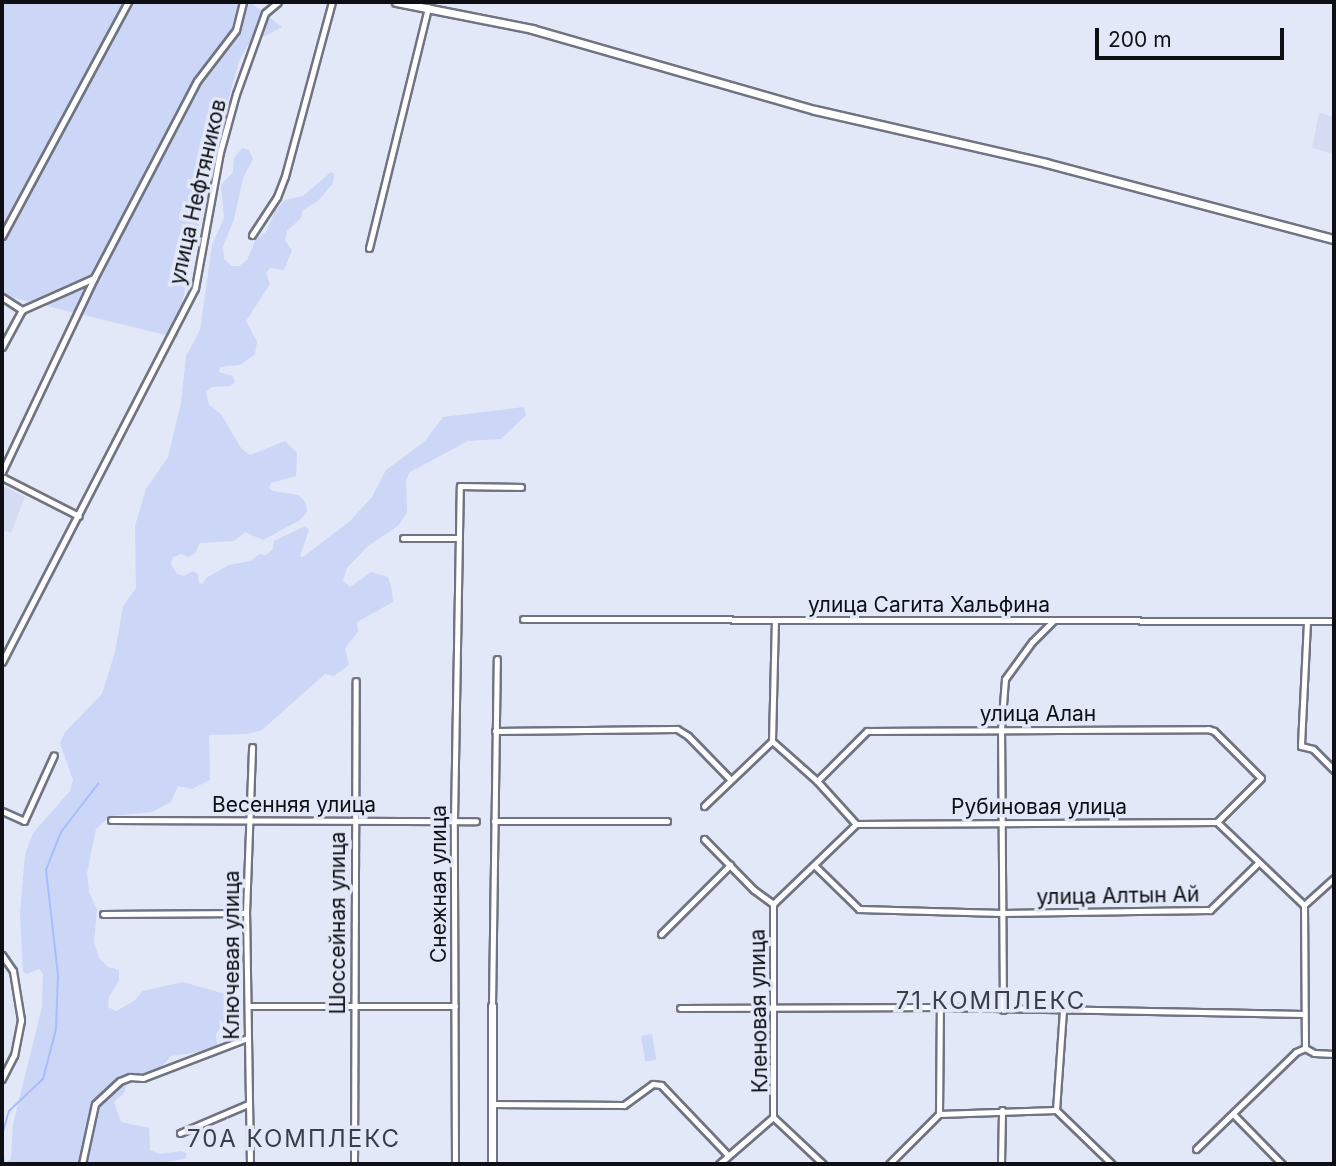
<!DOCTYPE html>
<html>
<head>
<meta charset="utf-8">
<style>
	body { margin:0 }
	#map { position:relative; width:1336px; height:1166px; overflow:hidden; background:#e2e8f7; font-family:Inter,sans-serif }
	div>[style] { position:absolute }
	.built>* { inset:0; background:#d4dbf2 }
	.green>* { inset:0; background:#ccd6f6; transform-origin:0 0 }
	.stream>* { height:2px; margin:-1px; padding:0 1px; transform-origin:1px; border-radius:1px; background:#a8bcff }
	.roads { filter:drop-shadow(2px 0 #707482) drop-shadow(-2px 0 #707482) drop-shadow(0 2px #707482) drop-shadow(0 -2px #707482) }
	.street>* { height:5px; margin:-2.5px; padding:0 2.5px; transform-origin:2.5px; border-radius:2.5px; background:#fff }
	.secondary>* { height:7px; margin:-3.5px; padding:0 3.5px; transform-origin:3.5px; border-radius:3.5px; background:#fff }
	span { translate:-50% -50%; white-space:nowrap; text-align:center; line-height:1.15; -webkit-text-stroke:7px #e2e8f7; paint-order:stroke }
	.street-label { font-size:21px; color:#0d0f14 }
	.quarter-label { font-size:24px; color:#3a3e4b; letter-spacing:2px }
	.frame { position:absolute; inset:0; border:4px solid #0d0f14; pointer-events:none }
	.scale { position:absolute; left:1095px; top:28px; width:189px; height:32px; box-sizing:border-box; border:4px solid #0d0f14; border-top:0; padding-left:9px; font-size:21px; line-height:24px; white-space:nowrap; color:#0d0f14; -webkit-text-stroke:5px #e2e8f7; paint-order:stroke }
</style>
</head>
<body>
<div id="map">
	<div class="built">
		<i style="clip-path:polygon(1319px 113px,1334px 117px,1334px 154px,1312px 148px)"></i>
		<i style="clip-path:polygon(2px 486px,25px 497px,11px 533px,2px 530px)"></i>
	</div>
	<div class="green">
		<i style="clip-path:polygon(2px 2px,250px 2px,282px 27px,248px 45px,239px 61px,218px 137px,182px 303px,178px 338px,2px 295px)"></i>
		<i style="clip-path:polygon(242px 148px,249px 150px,253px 159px,243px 178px,234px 219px,223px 247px,224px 259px,232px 266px,239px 266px,247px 260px,256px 239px,266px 232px,275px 211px,285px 200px,303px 196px,331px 172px,334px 174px,333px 183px,318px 201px,303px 210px,301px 218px,287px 231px,285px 241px,292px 250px,284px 270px,270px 268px,266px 273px,270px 284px,246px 321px,257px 342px,255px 354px,240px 365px,220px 367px,219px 372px,233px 376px,235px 382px,230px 386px,212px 387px,206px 392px,209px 405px,221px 414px,241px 448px,250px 455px,285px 441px,297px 453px,296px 476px,271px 483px,269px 488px,272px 491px,299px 495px,306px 503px,307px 512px,300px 520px,263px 540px,245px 532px,234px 541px,200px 543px,195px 553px,189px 557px,181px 554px,173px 557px,171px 564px,177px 574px,184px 576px,193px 571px,198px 574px,199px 583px,202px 584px,206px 578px,229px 565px,251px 561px,259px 554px,266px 555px,273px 549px,274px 541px,305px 526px,309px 530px,300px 556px,303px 557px,350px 521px,372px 497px,386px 470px,425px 441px,443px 417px,524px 407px,526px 415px,501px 439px,468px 441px,410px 472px,406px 480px,407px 512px,398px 526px,368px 546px,347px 568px,343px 580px,350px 587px,371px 572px,388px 577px,392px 590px,393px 602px,357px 622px,358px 632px,345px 648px,349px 665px,334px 676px,325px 674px,262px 730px,248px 734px,209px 735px,210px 780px,192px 789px,178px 786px,171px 802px,152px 812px,111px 816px,96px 829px,87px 873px,89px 892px,97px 909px,94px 942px,99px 958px,108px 967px,119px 970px,119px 980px,109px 997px,108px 1007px,116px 1011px,134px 1001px,143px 991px,183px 982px,232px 996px,238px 1002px,237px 1019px,233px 1026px,220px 1029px,216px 1034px,217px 1045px,206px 1051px,171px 1056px,161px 1067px,126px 1085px,124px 1093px,114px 1102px,121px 1122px,149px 1128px,150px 1150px,159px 1154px,182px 1151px,187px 1154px,186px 1158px,160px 1164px,2px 1164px,11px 1159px,13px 1124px,42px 1007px,43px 974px,39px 969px,27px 974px,23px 972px,20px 913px,25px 855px,33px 833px,70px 791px,73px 780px,60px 743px,65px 732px,102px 694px,115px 652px,123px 606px,136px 588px,135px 526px,146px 489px,168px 457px,181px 403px,186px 356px,200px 330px,212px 245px,224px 218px,221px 185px,233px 172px,234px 158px)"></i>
		<i style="left:652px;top:1034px;width:26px;height:11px;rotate:81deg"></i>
	</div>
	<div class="stream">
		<i style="left:2px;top:1135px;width:25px;rotate:-74deg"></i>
		<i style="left:9px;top:1111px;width:47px;rotate:-43.3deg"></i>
		<i style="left:43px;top:1079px;width:52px;rotate:-75.4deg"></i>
		<i style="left:56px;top:1029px;width:54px;rotate:-87.9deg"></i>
		<i style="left:58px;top:975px;width:106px;rotate:-96.5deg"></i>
		<i style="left:46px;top:870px;width:41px;rotate:-68.5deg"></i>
		<i style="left:61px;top:832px;width:61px;rotate:-52.4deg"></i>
		<i style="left:2px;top:1148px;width:16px;rotate:83deg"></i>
	</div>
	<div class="roads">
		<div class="street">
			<i style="left:252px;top:235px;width:45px;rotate:-56.7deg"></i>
			<i style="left:277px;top:197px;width:22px;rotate:-69deg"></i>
			<i style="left:285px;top:176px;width:180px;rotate:-74.9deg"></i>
			<i style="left:2px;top:236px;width:266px;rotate:-61.7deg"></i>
			<i style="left:369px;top:248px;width:248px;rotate:-76.2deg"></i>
			<i style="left:2px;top:297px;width:24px;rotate:33deg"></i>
			<i style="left:22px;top:310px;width:79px;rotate:-24deg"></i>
			<i style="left:94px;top:278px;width:222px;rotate:-62.4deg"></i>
			<i style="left:197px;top:81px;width:64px;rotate:-52.6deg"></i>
			<i style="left:236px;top:30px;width:29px;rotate:-76deg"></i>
			<i style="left:2px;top:347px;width:42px;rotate:-61.6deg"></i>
			<i style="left:2px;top:472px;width:215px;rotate:-64.6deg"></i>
			<i style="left:2px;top:477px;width:86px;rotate:26.9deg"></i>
			<i style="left:403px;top:538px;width:56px"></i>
			<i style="left:523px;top:619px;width:811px;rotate:0.14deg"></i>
			<i style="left:1307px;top:622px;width:124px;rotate:92.8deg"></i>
			<i style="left:1301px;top:746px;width:12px;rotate:14deg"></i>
			<i style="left:1313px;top:749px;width:30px;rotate:45deg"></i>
			<i style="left:2px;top:662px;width:421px;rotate:-62.7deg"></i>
			<i style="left:195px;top:288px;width:138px;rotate:-79.6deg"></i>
			<i style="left:220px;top:152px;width:60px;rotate:-74.6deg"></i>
			<i style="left:236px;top:94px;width:86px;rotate:-70.3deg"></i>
			<i style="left:265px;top:13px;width:17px;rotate:-40deg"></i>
			<i style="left:495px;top:731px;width:182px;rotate:-0.6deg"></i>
			<i style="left:677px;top:729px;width:13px;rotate:32deg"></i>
			<i style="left:688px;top:736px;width:60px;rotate:45.7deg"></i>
			<i style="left:772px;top:741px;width:121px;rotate:-88.6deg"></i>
			<i style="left:772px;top:741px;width:60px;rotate:41.6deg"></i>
			<i style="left:817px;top:781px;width:58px;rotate:47.8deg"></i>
			<i style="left:817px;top:781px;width:71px;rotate:-45deg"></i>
			<i style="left:867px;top:731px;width:341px;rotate:-0.3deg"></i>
			<i style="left:1208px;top:729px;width:6px;rotate:18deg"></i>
			<i style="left:1214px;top:731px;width:66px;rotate:45deg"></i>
			<i style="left:1261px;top:778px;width:62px;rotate:135deg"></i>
			<i style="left:704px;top:806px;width:94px;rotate:-43.7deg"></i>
			<i style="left:2px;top:811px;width:24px;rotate:24deg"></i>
			<i style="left:24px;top:821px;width:72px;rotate:-65.6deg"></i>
			<i style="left:111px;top:820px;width:365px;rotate:0.2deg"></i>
			<i style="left:494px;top:821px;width:173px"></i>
			<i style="left:704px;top:839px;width:71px;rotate:45.6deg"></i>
			<i style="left:754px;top:890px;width:24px;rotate:36deg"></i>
			<i style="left:814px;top:865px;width:63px;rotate:44.4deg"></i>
			<i style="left:859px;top:909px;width:143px;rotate:1.6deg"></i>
			<i style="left:1002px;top:913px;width:208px;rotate:-0.8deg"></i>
			<i style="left:1210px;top:910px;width:67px;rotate:-44.4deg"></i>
			<i style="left:773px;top:904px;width:115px;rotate:-43.9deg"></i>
			<i style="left:856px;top:824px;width:361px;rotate:-0.3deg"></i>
			<i style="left:1217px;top:822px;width:120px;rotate:43.7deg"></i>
			<i style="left:773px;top:904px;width:213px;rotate:90deg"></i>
			<i style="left:1304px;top:905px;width:143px;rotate:89.6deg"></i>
			<i style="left:1304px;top:905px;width:40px;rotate:-42deg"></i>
			<i style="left:103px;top:914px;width:143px;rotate:-0.4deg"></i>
			<i style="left:661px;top:934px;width:98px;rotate:-45deg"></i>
			<i style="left:2px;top:955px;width:19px;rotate:55deg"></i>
			<i style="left:13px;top:971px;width:50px;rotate:80.7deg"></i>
			<i style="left:21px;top:1020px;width:36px;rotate:101deg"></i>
			<i style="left:14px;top:1055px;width:27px;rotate:117deg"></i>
			<i style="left:248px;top:1006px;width:207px"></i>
			<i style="left:492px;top:1006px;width:347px;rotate:-89.2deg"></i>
			<i style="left:680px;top:1008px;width:260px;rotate:-0.2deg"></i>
			<i style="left:940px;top:1007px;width:363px;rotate:1.1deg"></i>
			<i style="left:1003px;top:1010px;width:280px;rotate:-90.4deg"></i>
			<i style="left:1001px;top:730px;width:51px;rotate:-85.5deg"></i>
			<i style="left:1005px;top:679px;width:46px;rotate:-53.9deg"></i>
			<i style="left:1032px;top:642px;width:30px;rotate:-45deg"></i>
			<i style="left:1305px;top:1048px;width:10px;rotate:29deg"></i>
			<i style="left:1314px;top:1053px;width:20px;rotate:3deg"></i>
			<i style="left:492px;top:1104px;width:132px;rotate:0.4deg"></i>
			<i style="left:624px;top:1105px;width:36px;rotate:-36deg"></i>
			<i style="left:653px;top:1084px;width:8px;rotate:7deg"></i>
			<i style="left:661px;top:1085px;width:97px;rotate:46.3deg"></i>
			<i style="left:1056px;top:1110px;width:99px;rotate:-86deg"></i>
			<i style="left:1056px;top:1110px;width:78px;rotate:44deg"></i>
			<i style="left:939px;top:1114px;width:117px;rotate:-2deg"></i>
			<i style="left:939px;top:1114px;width:107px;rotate:-89.5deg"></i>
			<i style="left:1233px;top:1114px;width:70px;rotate:45.6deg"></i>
			<i style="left:180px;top:1133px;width:74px;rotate:-23.1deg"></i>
			<i style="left:1196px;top:1149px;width:139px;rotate:-44.1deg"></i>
			<i style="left:1296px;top:1052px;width:10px;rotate:-24deg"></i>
			<i style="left:82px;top:1164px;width:61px;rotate:-77.8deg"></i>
			<i style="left:95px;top:1104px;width:34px;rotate:-43deg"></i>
			<i style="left:120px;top:1081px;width:11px;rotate:-22deg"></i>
			<i style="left:130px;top:1077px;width:13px;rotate:4deg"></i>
			<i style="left:143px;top:1078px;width:111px;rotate:-21deg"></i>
			<i style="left:250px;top:1164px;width:251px;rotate:-90.9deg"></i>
			<i style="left:246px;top:913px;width:166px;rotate:-87.9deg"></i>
			<i style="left:354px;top:1164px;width:483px;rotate:-89.8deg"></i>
			<i style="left:455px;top:1164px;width:344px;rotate:-90.2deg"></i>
			<i style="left:454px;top:820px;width:334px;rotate:-89deg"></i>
			<i style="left:460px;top:486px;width:61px;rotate:0.9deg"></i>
			<i style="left:719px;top:1164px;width:72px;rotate:-41deg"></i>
			<i style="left:773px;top:1117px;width:69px;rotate:43.2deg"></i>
			<i style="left:889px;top:1164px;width:71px;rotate:-45deg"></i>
			<i style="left:1001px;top:1164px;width:54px;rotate:-88.9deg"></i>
		</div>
		<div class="secondary">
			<i style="left:396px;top:2px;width:139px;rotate:11.2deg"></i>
			<i style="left:532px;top:29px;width:294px;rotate:16deg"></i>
			<i style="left:815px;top:110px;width:237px;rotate:12.9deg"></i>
			<i style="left:1046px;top:163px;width:298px;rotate:14.8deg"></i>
			<i style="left:492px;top:1006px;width:158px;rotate:90deg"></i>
		</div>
	</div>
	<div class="street-label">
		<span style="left:198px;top:192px;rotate:-77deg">улица Нефтяников</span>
		<span style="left:929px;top:605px">улица Сагита Хальфина</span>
		<span style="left:1038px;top:714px">улица Алан</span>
		<span style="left:294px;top:805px">Весенняя улица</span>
		<span style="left:1039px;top:807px">Рубиновая улица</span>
		<span style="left:439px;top:884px;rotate:-90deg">Снежная улица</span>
		<span style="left:1118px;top:896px;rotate:-1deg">улица Алтын Ай</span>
		<span style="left:338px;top:923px;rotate:-90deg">Шоссейная улица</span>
		<span style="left:232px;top:955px;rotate:-90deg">Ключевая улица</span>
		<span style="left:759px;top:1011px;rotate:-91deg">Кленовая улица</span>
	</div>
	<div class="quarter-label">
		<span style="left:991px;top:1001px">71 КОМПЛЕКС</span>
		<span style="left:294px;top:1139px">70А КОМПЛЕКС</span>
	</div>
	<div class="frame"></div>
	<div class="scale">200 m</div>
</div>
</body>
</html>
